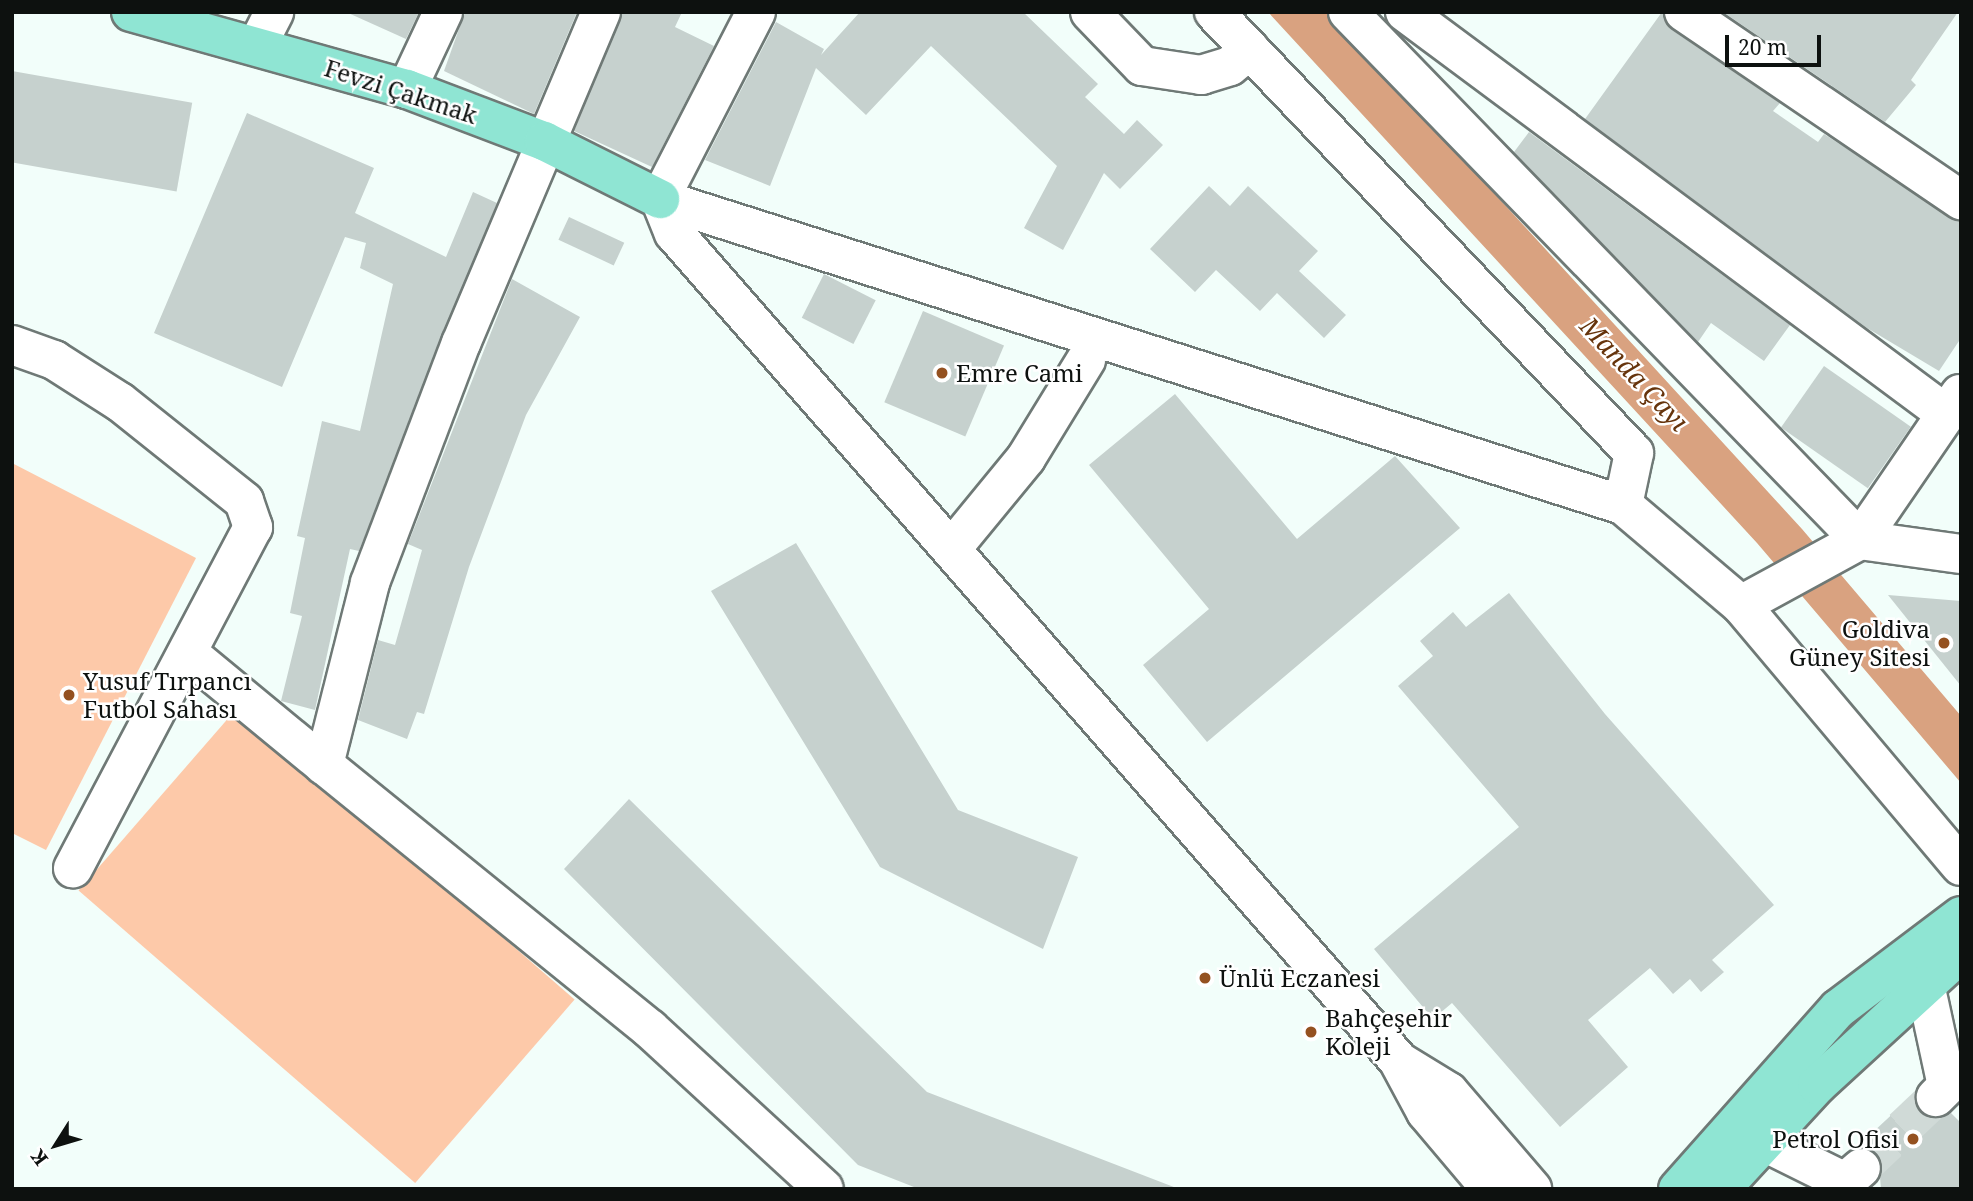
<!DOCTYPE html>
<html>
<head>
<meta charset="utf-8">
<style>
	body { margin:0 }
	#map { position:relative; width:1973px; height:1201px; overflow:hidden; background:#f2fefa; font-family:"Noto Serif",serif }
	div>[style] { position:absolute }
	.green>* { inset:0; background:#fdc9a9; transform-origin:0 0 }
	.water>* { inset:0; background:#d9a280 }
	.building>* { inset:0; background:#c6d1ce; transform-origin:0 0 }
	.minor-tunnel>* { height:38px; margin-top:-19px; transform-origin:0; background:repeating-linear-gradient(90deg,#d0dad7 0 38px,transparent 0 57px) }
	.roads { filter:drop-shadow(2px 0 #6f7976) drop-shadow(-2px 0 #6f7976) drop-shadow(0 2px #6f7976) drop-shadow(0 -2px #6f7976) }
	.minor>* { height:38px; margin:-19px; padding:0 19px; transform-origin:19px; border-radius:19px; background:#fff }
	.major>* { height:38px; margin:-19px; padding:0 19px; transform-origin:19px; border-radius:19px; background:#8fe5d3 }
	.dots>* { width:19px; height:19px; translate:-50% -50%; box-sizing:border-box; border:4px solid #fff; border-radius:50% }
	span { translate:-50% -50%; white-space:nowrap; text-align:center; line-height:1.15; -webkit-text-stroke:5px #fff; paint-order:stroke }
	.street-label { font-size:24px; color:#0d110f }
	.poi-label { font-size:24px; color:#0d110f }
	.left { translate:0 -50%; text-align:left }
	.right { translate:-100% -50%; text-align:right }
	.water-label { font-size:26px; color:#66340c; font-style:italic }
	.frame { position:absolute; inset:0; border:14px solid #0d110f; pointer-events:none }
	.north { position:absolute; left:21px; top:1110px; width:70px; height:70px; -webkit-text-stroke:5px #fff; paint-order:stroke; rotate:233deg; font-size:19px; font-weight:700; line-height:28px; text-align:center; color:#0d110f }
	.north::after { content:''; display:block; margin:auto; width:24px; height:32px; background:#0d110f; clip-path:polygon(50% 0,100% 100%,50% 72%,0 100%) }
	.scale { position:absolute; left:1725px; top:35px; width:96px; height:32px; box-sizing:border-box; border:4px solid #0d110f; border-top:0; padding-left:9px; font-size:21px; line-height:24px; white-space:nowrap; color:#0d110f; -webkit-text-stroke:5px #fff; paint-order:stroke }
</style>
</head>
<body>
<div id="map">
	<div class="green">
		<i style="clip-path:polygon(12px 463px,196px 558px,46px 850px,12px 833px)"></i>
		<i style="left:238px;top:707px;width:446px;height:243px;rotate:41deg"></i>
	</div>
	<div class="water">
		<i style="clip-path:polygon(1268px 12px,1328px 12px,1802px 529px,1961px 716px,1961px 783px,1757px 543px)"></i>
	</div>
	<div class="building">
		<i style="clip-path:polygon(346px 12px,419px 12px,406px 39px)"></i>
		<i style="clip-path:polygon(465px 12px,577px 12px,534px 114px,444px 71px)"></i>
		<i style="clip-path:polygon(622px 12px,682px 12px,675px 27px,714px 46px,652px 167px,574px 131px)"></i>
		<i style="clip-path:polygon(860px 12px,1023px 12px,1098px 84px,1085px 97px,1124px 134px,1137px 120px,1163px 145px,1120px 189px,1104px 173px,1063px 250px,1024px 228px,1057px 166px,931px 46px,866px 115px,816px 68px,770px 186px,705px 160px,776px 22px,824px 49px,821px 55px)"></i>
		<i style="clip-path:polygon(1662px 12px,1672px 30px,1780px 103px,1773px 111px,1818px 142px,1824px 134px,1961px 222px,1961px 338px,1939px 371px,1867px 328px,1585px 119px)"></i>
		<i style="clip-path:polygon(1723px 12px,1958px 12px,1911px 80px,1916px 85px,1885px 122px)"></i>
		<i style="left:12px;top:71px;width:183px;height:90px;rotate:10deg"></i>
		<i style="clip-path:polygon(247px 113px,374px 168px,355px 213px,446px 257px,473px 192px,497px 203px,359px 551px,350px 549px,315px 710px,281px 701px,302px 616px,290px 613px,305px 538px,297px 536px,322px 421px,360px 431px,393px 284px,360px 268px,366px 243px,345px 237px,282px 387px,154px 333px)"></i>
		<i style="clip-path:polygon(1529px 132px,1790px 325px,1764px 361px,1711px 323px,1698px 342px,1514px 152px)"></i>
		<i style="clip-path:polygon(1209px 186px,1230px 206px,1248px 186px,1318px 251px,1299px 271px,1346px 315px,1324px 338px,1277px 293px,1260px 311px,1216px 270px,1195px 292px,1150px 249px)"></i>
		<i style="left:569px;top:217px;width:61px;height:25px;rotate:25deg"></i>
		<i style="left:824px;top:274px;width:58px;height:49px;rotate:27deg"></i>
		<i style="clip-path:polygon(512px 279px,580px 317px,526px 415px,469px 567px,424px 714px,417px 712px,407px 739px,358px 720px,378px 640px,395px 645px,422px 550px,408px 544px)"></i>
		<i style="left:923px;top:311px;width:88px;height:99px;rotate:23deg"></i>
		<i style="left:1824px;top:366px;width:106px;height:75px;rotate:35deg"></i>
		<i style="clip-path:polygon(1175px 394px,1297px 539px,1395px 456px,1460px 528px,1207px 742px,1143px 665px,1209px 609px,1089px 465px)"></i>
		<i style="clip-path:polygon(796px 543px,958px 810px,1078px 857px,1043px 949px,880px 867px,711px 591px)"></i>
		<i style="clip-path:polygon(1509px 593px,1605px 714px,1774px 905px,1712px 960px,1724px 972px,1701px 992px,1690px 979px,1673px 994px,1650px 968px,1588px 1020px,1628px 1067px,1560px 1127px,1452px 1003px,1433px 1019px,1374px 949px,1519px 827px,1398px 686px,1433px 656px,1420px 641px,1453px 612px,1466px 627px)"></i>
		<i style="clip-path:polygon(1888px 595px,1961px 601px,1961px 686px)"></i>
		<i style="clip-path:polygon(629px 799px,927px 1092px,1179px 1189px,919px 1189px,858px 1165px,564px 869px)"></i>
		<i style="clip-path:polygon(1915px 1093px,1921px 1113px,1931px 1118px,1951px 1113px,1961px 1123px,1961px 1189px,1881px 1189px,1878px 1154px,1857px 1147px)"></i>
	</div>
	<div class="minor-tunnel">
		<i style="left:1861px;top:1168px;width:103px;rotate:-43.4deg"></i>
	</div>
	<div class="roads">
		<div class="minor">
			<i style="left:601px;top:12px;width:359px;rotate:112.9deg"></i>
			<i style="left:461px;top:343px;width:257px;rotate:110.8deg"></i>
			<i style="left:370px;top:583px;width:188px;rotate:104.2deg"></i>
			<i style="left:324px;top:765px;width:419px;rotate:39deg"></i>
			<i style="left:650px;top:1029px;width:236px;rotate:42.6deg"></i>
			<i style="left:756px;top:12px;width:210px;rotate:117.2deg"></i>
			<i style="left:660px;top:199px;width:37px;rotate:68deg"></i>
			<i style="left:674px;top:233px;width:1099px;rotate:48.8deg"></i>
			<i style="left:1398px;top:1060px;width:59px;rotate:61.7deg"></i>
			<i style="left:1426px;top:1112px;width:101px;rotate:49.8deg"></i>
			<i style="left:1090px;top:12px;width:75px;rotate:46.1deg"></i>
			<i style="left:1142px;top:66px;width:60px;rotate:8.7deg"></i>
			<i style="left:1201px;top:75px;width:30px;rotate:-17deg"></i>
			<i style="left:1230px;top:66px;width:26px;rotate:-39deg"></i>
			<i style="left:1214px;top:12px;width:609px;rotate:46.4deg"></i>
			<i style="left:1634px;top:453px;width:53px;rotate:101.9deg"></i>
			<i style="left:1348px;top:12px;width:735px;rotate:45.88deg"></i>
			<i style="left:1860px;top:540px;width:102px;rotate:7.9deg"></i>
			<i style="left:1405px;top:12px;width:674px;rotate:36.61deg"></i>
			<i style="left:1684px;top:12px;width:335px;rotate:34.2deg"></i>
			<i style="left:257px;top:46px;width:38px;rotate:-63deg"></i>
			<i style="left:407px;top:89px;width:85px;rotate:-64.9deg"></i>
			<i style="left:660px;top:199px;width:1010px;rotate:17.63deg"></i>
			<i style="left:1623px;top:505px;width:155px;rotate:40.3deg"></i>
			<i style="left:1741px;top:605px;width:341px;rotate:49.9deg"></i>
			<i style="left:12px;top:345px;width:45px;rotate:19.7deg"></i>
			<i style="left:54px;top:360px;width:78px;rotate:32.5deg"></i>
			<i style="left:120px;top:402px;width:159px;rotate:38.6deg"></i>
			<i style="left:244px;top:501px;width:28px;rotate:71deg"></i>
			<i style="left:253px;top:527px;width:386px;rotate:117.8deg"></i>
			<i style="left:953px;top:547px;width:115px;rotate:-50.6deg"></i>
			<i style="left:1026px;top:458px;width:115px;rotate:-58.5deg"></i>
			<i style="left:1741px;top:605px;width:136px;rotate:-28.6deg"></i>
			<i style="left:1860px;top:540px;width:177px;rotate:-55.6deg"></i>
			<i style="left:188px;top:653px;width:176px;rotate:39.5deg"></i>
			<i style="left:1925px;top:984px;width:104px;rotate:77.8deg"></i>
			<i style="left:1947px;top:1086px;width:16px;rotate:135deg"></i>
			<i style="left:1400px;top:1062px;width:57px;rotate:31.5deg"></i>
			<i style="left:1449px;top:1092px;width:128px;rotate:49.4deg"></i>
			<i style="left:1764px;top:1142px;width:90px;rotate:26.3deg"></i>
			<i style="left:1845px;top:1182px;width:21px;rotate:-41deg"></i>
		</div>
		<div class="major">
			<i style="left:131px;top:12px;width:287px;rotate:15.6deg"></i>
			<i style="left:407px;top:89px;width:147px;rotate:20.8deg"></i>
			<i style="left:544px;top:141px;width:130px;rotate:26.6deg"></i>
			<i style="left:1678px;top:1189px;width:241px;rotate:-48.4deg"></i>
			<i style="left:1838px;top:1009px;width:154px;rotate:-37.1deg"></i>
			<i style="left:1721px;top:1189px;width:142px;rotate:-47.3deg"></i>
			<i style="left:1817px;top:1085px;width:195px;rotate:-42.5deg"></i>
		</div>
	</div>
	<div class="dots">
		<i style="left:942px;top:373px;background:#945120"></i>
		<i style="left:1944px;top:643px;background:#945120"></i>
		<i style="left:69px;top:695px;background:#945120"></i>
		<i style="left:1205px;top:978px;background:#945120"></i>
		<i style="left:1311px;top:1032px;background:#945120"></i>
		<i style="left:1913px;top:1139px;background:#945120"></i>
	</div>
	<div class="street-label">
		<span style="left:401px;top:91px;rotate:18deg">Fevzi Çakmak</span>
	</div>
	<div class="poi-label">
		<span class="left" style="left:956px;top:373px">Emre Cami</span>
		<span class="right" style="left:1930px;top:643px">Goldiva<br>Güney Sitesi</span>
		<span class="left" style="left:83px;top:695px">Yusuf Tırpancı<br>Futbol Sahası</span>
		<span class="left" style="left:1219px;top:978px">Ünlü Eczanesi</span>
		<span class="left" style="left:1325px;top:1032px">Bahçeşehir<br>Koleji</span>
		<span class="right" style="left:1899px;top:1139px">Petrol Ofisi</span>
	</div>
	<div class="water-label">
		<span style="left:1634px;top:374px;rotate:47deg">Manda Çayı</span>
	</div>
	<div class="frame"></div>
	<div class="north">K</div>
	<div class="scale">20 m</div>
</div>
</body>
</html>
